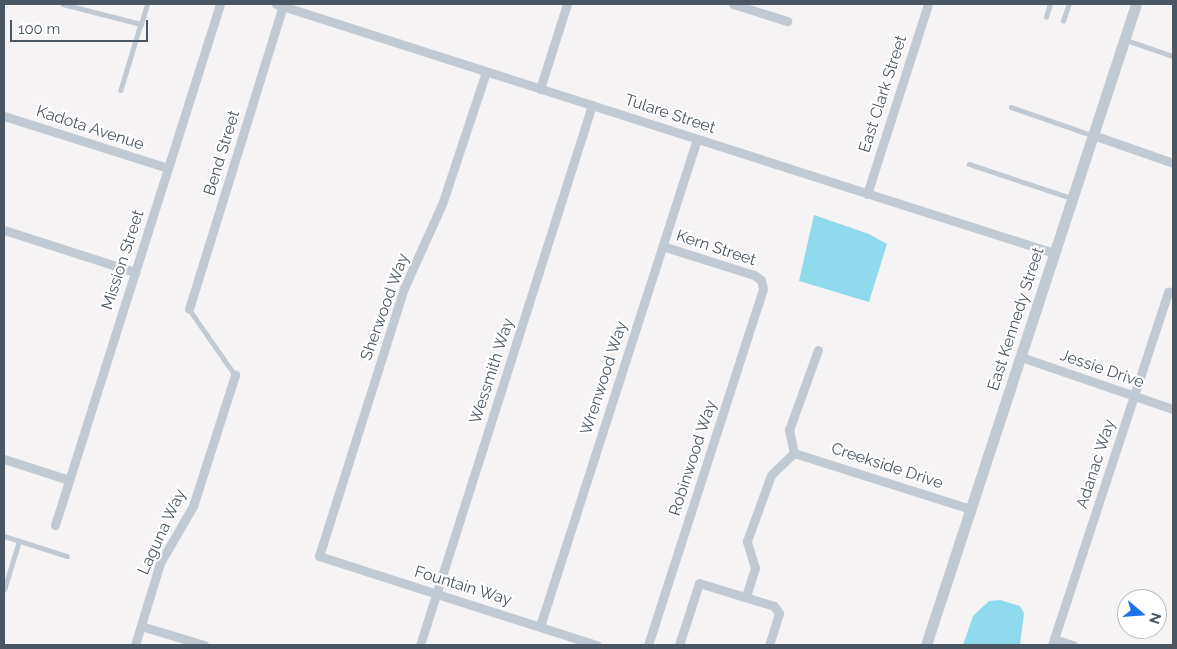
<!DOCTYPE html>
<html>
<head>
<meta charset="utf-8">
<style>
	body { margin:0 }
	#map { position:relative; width:1177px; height:649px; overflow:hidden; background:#f5f3f3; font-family:Raleway,sans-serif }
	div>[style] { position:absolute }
	.water>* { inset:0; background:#90daee }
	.service>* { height:4.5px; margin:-2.25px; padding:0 2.25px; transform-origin:2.25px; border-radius:2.25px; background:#c1cad2 }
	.minor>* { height:9px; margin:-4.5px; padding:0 4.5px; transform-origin:4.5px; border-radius:4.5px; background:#c1cad2 }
	.tertiary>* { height:11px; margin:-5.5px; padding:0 5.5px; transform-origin:5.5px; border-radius:5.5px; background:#c1cad2 }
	span { translate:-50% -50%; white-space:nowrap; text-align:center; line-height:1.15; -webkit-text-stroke:4px #fff; paint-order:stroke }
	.street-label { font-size:16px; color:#4a5661 }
	.frame { position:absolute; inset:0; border:5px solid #4a5661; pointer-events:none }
	.north { position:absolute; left:1117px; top:589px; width:50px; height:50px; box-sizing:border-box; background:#fff; border:1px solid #b7bbc0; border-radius:50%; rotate:108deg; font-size:14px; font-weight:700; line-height:20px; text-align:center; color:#4a5661 }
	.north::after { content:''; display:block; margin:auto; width:18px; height:22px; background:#1a73e8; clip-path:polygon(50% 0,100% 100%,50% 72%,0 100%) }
	.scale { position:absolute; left:10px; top:20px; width:138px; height:22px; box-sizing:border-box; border:2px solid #4a5661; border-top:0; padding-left:6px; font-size:15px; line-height:18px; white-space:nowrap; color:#4a5661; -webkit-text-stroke:4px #fff; paint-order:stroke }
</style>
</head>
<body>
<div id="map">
	<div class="water">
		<i style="clip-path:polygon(814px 215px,869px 234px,887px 244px,869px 302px,799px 281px)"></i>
		<i style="clip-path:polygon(1000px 600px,1020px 606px,1024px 613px,1020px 645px,963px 645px,973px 616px,989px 601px)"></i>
	</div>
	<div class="service">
		<i style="left:63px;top:4px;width:81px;rotate:14.4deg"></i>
		<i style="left:141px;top:24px;width:69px;rotate:106.9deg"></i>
		<i style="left:1046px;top:17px;width:14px;rotate:-73deg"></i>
		<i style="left:1063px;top:21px;width:18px;rotate:-71deg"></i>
		<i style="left:141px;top:24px;width:21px;rotate:-73deg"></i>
		<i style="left:1126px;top:40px;width:50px;rotate:18.8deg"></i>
		<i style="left:1011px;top:107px;width:86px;rotate:19.1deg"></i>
		<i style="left:969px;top:164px;width:108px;rotate:18.4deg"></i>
		<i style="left:189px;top:309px;width:80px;rotate:55.1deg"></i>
		<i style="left:4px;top:536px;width:66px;rotate:17.6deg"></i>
		<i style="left:4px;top:590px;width:51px;rotate:-73deg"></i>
	</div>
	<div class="minor">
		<i style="left:276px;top:4px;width:817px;rotate:17.75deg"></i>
		<i style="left:733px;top:4px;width:57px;rotate:17.5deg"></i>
		<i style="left:486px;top:72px;width:139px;rotate:108.4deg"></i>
		<i style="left:442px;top:204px;width:92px;rotate:114.3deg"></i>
		<i style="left:404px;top:288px;width:281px;rotate:107.6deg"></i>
		<i style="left:319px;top:556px;width:292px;rotate:17.8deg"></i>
		<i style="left:540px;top:89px;width:89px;rotate:-72.4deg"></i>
		<i style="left:4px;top:116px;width:172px;rotate:17.6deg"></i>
		<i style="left:1093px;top:135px;width:85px;rotate:19.3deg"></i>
		<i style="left:867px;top:194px;width:200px;rotate:-72.2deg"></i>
		<i style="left:4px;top:230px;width:138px;rotate:17.8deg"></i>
		<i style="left:189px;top:309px;width:317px;rotate:-72.8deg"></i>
		<i style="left:1021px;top:357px;width:161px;rotate:18.9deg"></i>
		<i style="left:794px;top:453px;width:186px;rotate:17.6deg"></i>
		<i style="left:4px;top:459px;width:68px;rotate:17.9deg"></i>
		<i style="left:55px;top:525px;width:547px;rotate:-72.43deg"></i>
		<i style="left:746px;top:596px;width:29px;rotate:-72deg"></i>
		<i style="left:755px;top:568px;width:28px;rotate:-107deg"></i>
		<i style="left:747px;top:541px;width:70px;rotate:-70deg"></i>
		<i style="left:771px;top:475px;width:32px;rotate:-44deg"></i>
		<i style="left:794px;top:453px;width:24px;rotate:-102deg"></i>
		<i style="left:789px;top:430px;width:85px;rotate:-70.1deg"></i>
		<i style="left:141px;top:626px;width:66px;rotate:16.8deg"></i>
		<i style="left:540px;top:626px;width:512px;rotate:-72.13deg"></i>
		<i style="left:1054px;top:639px;width:20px;rotate:18deg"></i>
		<i style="left:135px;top:645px;width:86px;rotate:-73deg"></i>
		<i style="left:160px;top:563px;width:66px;rotate:-59.9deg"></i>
		<i style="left:193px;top:506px;width:138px;rotate:-72.2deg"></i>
		<i style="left:420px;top:645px;width:567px;rotate:-72.33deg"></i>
		<i style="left:648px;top:645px;width:374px;rotate:-72.1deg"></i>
		<i style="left:763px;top:289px;width:9px;rotate:-103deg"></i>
		<i style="left:761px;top:280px;width:9px;rotate:-144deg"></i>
		<i style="left:754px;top:275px;width:96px;rotate:-162.5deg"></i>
		<i style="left:679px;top:645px;width:65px;rotate:-72.1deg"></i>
		<i style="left:699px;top:583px;width:78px;rotate:17deg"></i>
		<i style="left:774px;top:606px;width:9px;rotate:54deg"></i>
		<i style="left:779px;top:613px;width:34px;rotate:107deg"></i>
		<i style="left:1052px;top:645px;width:372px;rotate:-71.8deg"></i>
	</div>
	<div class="tertiary">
		<i style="left:926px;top:645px;width:675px;rotate:-71.86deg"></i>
	</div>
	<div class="street-label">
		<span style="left:883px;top:94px;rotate:-72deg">East Clark Street</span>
		<span style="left:670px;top:114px;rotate:18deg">Tulare Street</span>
		<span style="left:90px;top:128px;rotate:18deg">Kadota Avenue</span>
		<span style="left:222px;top:153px;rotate:-73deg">Bend Street</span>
		<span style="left:716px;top:248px;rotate:18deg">Kern Street</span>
		<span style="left:123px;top:260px;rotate:-72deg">Mission Street</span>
		<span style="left:385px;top:307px;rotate:-70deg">Sherwood Way</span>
		<span style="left:1016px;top:319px;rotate:-72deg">East Kennedy Street</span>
		<span style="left:1102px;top:369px;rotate:19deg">Jessie Drive</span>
		<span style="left:492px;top:371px;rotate:-72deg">Wessmith Way</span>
		<span style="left:604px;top:378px;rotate:-72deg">Wrenwood Way</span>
		<span style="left:693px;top:458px;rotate:-72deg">Robinwood Way</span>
		<span style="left:1096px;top:464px;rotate:-72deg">Adanac Way</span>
		<span style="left:887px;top:466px;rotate:18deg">Creekside Drive</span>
		<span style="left:162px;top:532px;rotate:-65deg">Laguna Way</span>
		<span style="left:463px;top:586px;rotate:17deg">Fountain Way</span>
	</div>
	<div class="frame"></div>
	<div class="north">N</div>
	<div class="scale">100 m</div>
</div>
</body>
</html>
